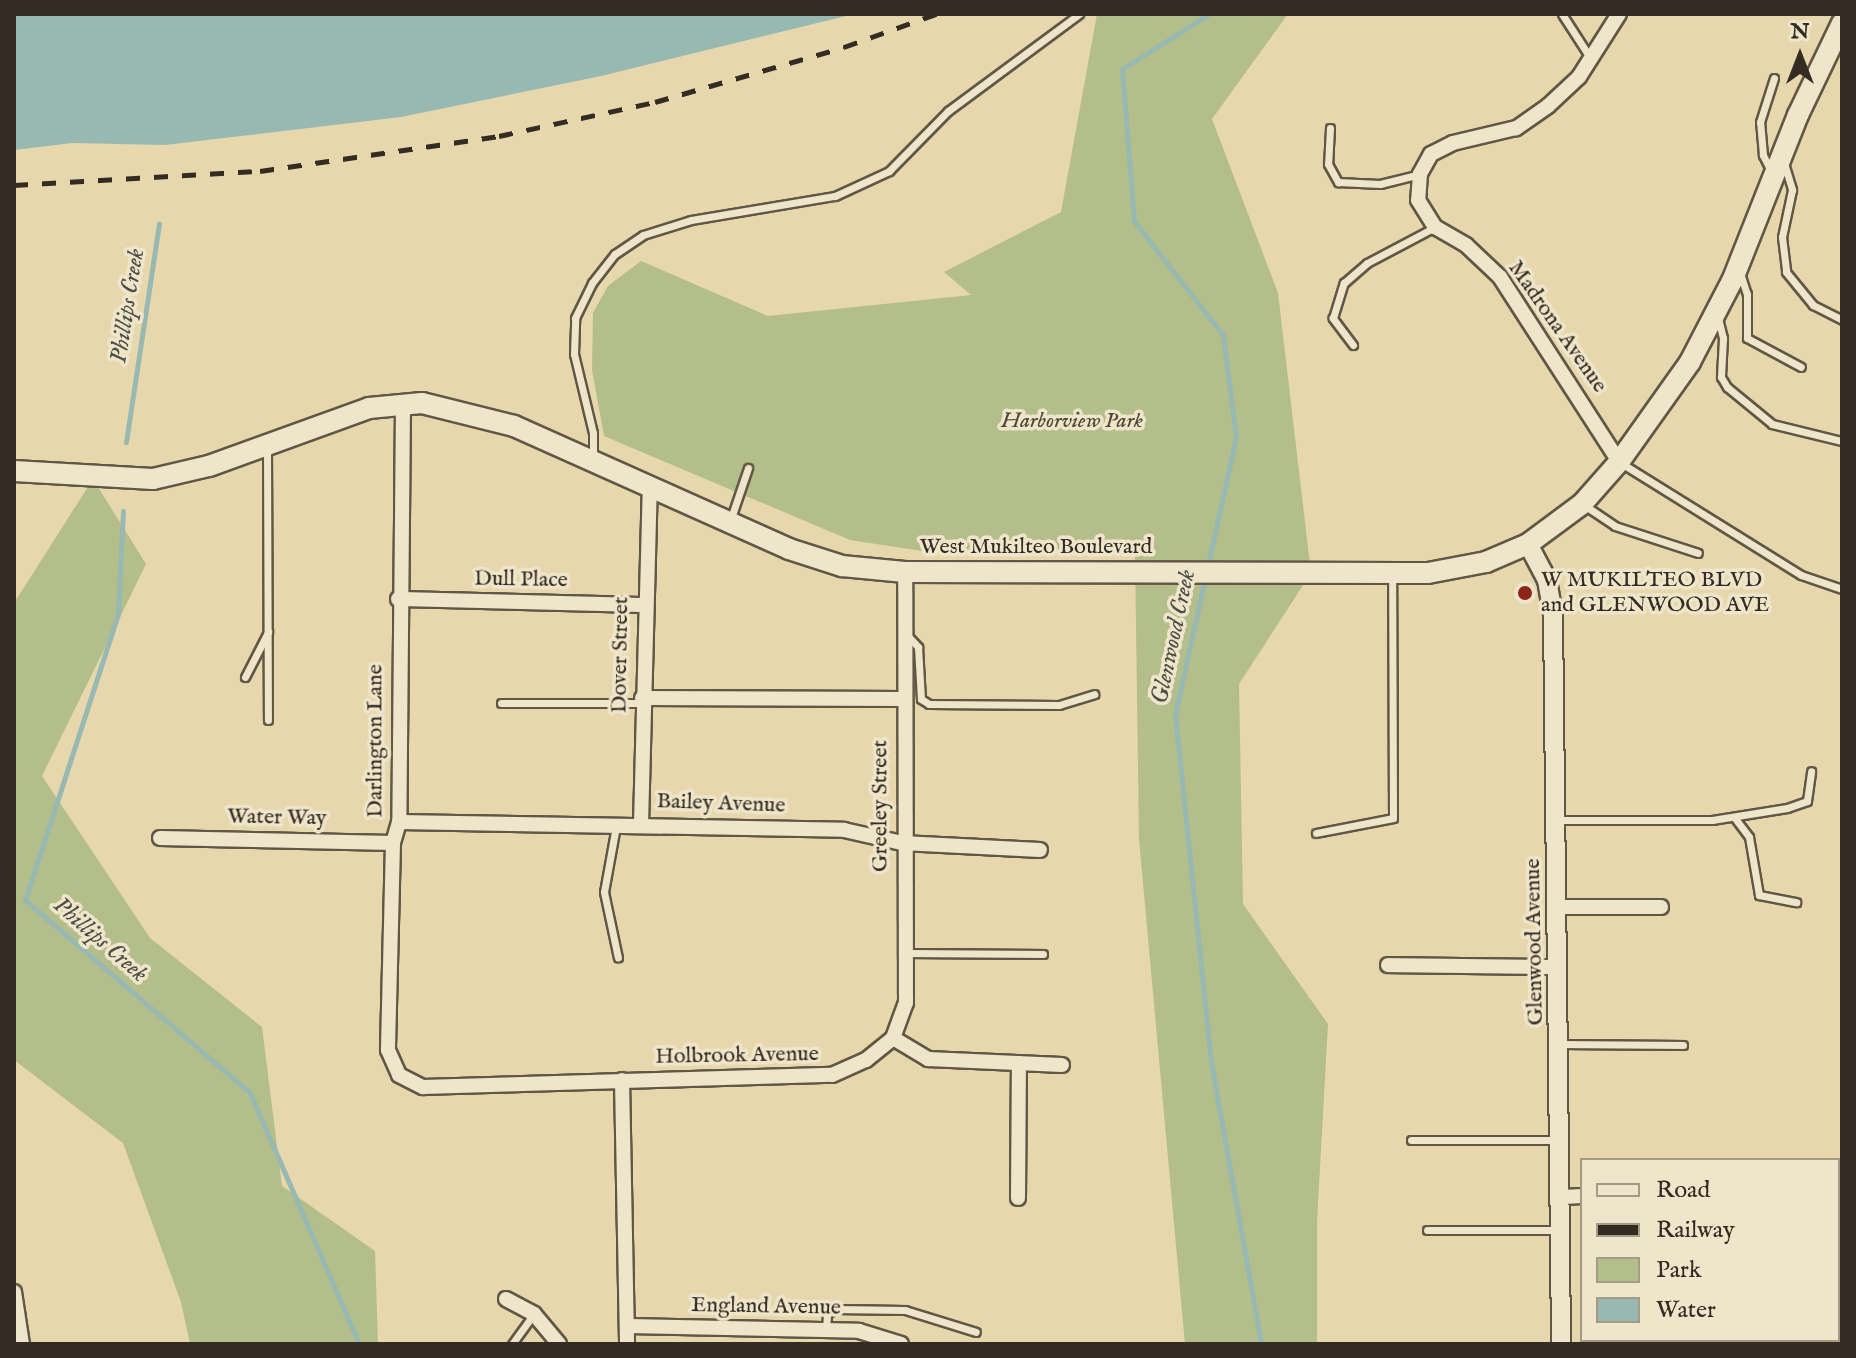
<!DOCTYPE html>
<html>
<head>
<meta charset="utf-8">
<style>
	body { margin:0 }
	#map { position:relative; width:1856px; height:1358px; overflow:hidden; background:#e6d7ad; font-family:"IM FELL English",serif }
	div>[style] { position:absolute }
	.green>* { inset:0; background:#b4be8a }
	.water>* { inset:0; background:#98b8b2 }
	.stream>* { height:5px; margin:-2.5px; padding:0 2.5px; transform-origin:2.5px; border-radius:2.5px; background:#98b8b2 }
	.roads { filter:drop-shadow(2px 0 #605745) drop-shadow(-2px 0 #605745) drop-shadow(0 2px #605745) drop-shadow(0 -2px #605745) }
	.service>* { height:7px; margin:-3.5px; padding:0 3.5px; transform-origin:3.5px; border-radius:3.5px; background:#efe5ca }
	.minor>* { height:14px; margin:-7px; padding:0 7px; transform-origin:7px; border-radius:7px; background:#efe5ca }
	.tertiary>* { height:18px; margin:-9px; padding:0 9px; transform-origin:9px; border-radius:9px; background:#efe5ca }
	.secondary>* { height:20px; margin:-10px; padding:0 10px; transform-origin:10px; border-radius:10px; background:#efe5ca }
	.rail>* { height:5px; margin-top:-2.5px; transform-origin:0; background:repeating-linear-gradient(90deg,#342c22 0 14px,transparent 0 28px) }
	.dots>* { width:22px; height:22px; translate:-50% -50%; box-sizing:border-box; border:4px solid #efe5ca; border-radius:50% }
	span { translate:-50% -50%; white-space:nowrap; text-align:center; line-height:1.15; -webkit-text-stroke:7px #efe5ca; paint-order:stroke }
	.street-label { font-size:22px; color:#342c22 }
	.park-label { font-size:22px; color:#4e4937; font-style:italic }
	.poi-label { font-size:22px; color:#342c22 }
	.left { translate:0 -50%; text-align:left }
	.water-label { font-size:24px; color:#4d4f46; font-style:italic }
	.frame { position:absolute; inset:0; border:16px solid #342c22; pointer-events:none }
	.legend { position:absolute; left:1580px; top:1158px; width:260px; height:184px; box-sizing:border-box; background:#efe5ca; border:2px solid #a49b87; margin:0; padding:10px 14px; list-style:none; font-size:24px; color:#342c22 }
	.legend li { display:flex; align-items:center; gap:16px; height:40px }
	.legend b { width:40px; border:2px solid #a49b87 }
	.north { position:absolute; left:1760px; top:16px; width:80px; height:80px; -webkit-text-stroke:6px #efe5ca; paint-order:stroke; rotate:0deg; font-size:22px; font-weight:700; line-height:32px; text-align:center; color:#342c22 }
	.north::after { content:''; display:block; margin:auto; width:28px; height:36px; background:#342c22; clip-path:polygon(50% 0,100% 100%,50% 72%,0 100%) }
</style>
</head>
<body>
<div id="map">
	<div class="green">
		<i style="clip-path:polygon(1097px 14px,1288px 14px,1212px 119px,1278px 293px,1311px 573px,1239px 684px,1243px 904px,1328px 1024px,1317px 1221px,1317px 1344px,1185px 1344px,1139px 839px,1135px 553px,922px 551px,850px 540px,604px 436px,592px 370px,593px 313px,608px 286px,641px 261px,768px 316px,971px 295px,944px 272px,1061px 212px)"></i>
		<i style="clip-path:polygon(93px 479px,146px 564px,42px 776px,150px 938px,262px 1027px,282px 1186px,375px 1251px,378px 1344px,190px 1344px,181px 1302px,123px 1143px,14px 1060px,14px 603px)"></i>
	</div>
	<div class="water">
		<i style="clip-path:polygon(14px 14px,854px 14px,601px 76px,401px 117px,165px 145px,72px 143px,14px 150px)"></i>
	</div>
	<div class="stream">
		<i style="left:126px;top:442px;width:221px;rotate:-81.4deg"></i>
		<i style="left:123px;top:511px;width:103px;rotate:92.8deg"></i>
		<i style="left:118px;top:614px;width:301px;rotate:108deg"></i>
		<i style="left:25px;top:900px;width:296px;rotate:40.6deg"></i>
		<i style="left:250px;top:1093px;width:274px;rotate:66.5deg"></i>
		<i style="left:1207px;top:569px;width:135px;rotate:-77.6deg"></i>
		<i style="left:1236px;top:437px;width:103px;rotate:-97.3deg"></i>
		<i style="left:1223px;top:335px;width:145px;rotate:-128deg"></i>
		<i style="left:1134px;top:221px;width:152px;rotate:-94.5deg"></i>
		<i style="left:1122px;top:69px;width:103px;rotate:-32.3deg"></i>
		<i style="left:1205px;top:578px;width:139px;rotate:102.4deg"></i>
		<i style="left:1175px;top:714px;width:350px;rotate:84.1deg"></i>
		<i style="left:1211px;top:1062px;width:286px;rotate:79.9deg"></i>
	</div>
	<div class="roads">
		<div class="service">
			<i style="left:1562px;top:14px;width:54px;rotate:57.2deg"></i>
			<i style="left:1330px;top:128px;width:36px;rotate:93deg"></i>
			<i style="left:1328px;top:164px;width:21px;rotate:61deg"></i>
			<i style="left:1338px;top:182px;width:42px;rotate:2.7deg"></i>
			<i style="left:1380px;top:184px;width:41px;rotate:-14deg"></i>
			<i style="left:1784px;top:163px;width:28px;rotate:73deg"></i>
			<i style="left:1792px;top:190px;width:48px;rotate:102deg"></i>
			<i style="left:1782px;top:237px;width:35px;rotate:83deg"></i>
			<i style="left:1786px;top:272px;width:43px;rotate:50.7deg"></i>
			<i style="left:1813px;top:305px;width:33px;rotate:27deg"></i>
			<i style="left:1771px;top:171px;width:18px;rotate:-117deg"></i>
			<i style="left:1763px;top:155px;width:33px;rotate:-95deg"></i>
			<i style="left:1760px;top:122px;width:46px;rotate:-72.3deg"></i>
			<i style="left:1740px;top:273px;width:22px;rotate:72deg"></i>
			<i style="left:1747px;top:294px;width:44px;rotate:90deg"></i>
			<i style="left:1747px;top:338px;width:61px;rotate:28.2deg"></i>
			<i style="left:1718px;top:318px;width:21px;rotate:76deg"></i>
			<i style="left:1723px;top:338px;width:39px;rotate:93deg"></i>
			<i style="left:1721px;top:377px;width:12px;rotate:59deg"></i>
			<i style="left:1727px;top:387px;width:58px;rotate:39.4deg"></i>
			<i style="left:1772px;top:424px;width:72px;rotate:13.7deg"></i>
			<i style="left:1353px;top:345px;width:34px;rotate:-127deg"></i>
			<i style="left:1333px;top:318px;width:37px;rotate:-73deg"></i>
			<i style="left:1344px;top:283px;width:30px;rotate:-41deg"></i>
			<i style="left:1367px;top:263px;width:77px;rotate:-27.9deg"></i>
			<i style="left:267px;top:447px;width:273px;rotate:89.8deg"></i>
			<i style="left:593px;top:458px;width:25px;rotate:-90deg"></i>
			<i style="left:593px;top:433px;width:81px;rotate:-103.5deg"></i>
			<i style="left:574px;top:354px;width:36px;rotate:-88deg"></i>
			<i style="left:575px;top:318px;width:39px;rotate:-64deg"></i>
			<i style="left:592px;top:283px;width:37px;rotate:-52deg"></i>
			<i style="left:615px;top:254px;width:34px;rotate:-34deg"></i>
			<i style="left:643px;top:235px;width:50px;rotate:-17.4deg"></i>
			<i style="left:691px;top:220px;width:146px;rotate:-9.5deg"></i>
			<i style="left:835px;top:196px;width:60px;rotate:-24.8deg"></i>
			<i style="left:889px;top:171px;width:84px;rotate:-45.5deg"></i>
			<i style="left:948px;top:111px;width:163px;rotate:-36.5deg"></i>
			<i style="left:1621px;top:463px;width:212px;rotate:31.9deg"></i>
			<i style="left:1801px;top:575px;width:43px;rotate:18.9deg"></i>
			<i style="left:1584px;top:505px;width:37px;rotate:34deg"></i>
			<i style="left:1615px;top:526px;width:87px;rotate:18deg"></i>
			<i style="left:730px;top:521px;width:56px;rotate:-71.2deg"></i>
			<i style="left:906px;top:634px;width:18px;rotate:47deg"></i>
			<i style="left:918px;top:647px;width:52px;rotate:86.7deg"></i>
			<i style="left:921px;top:699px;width:9px;rotate:32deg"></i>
			<i style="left:929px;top:704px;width:130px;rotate:0.4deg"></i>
			<i style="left:1059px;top:705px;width:37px;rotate:-17deg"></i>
			<i style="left:245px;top:677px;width:51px;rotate:-62.9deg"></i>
			<i style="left:501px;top:703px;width:141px"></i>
			<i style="left:1734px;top:817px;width:25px;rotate:53deg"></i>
			<i style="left:1749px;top:837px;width:59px;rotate:80.2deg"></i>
			<i style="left:1759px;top:895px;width:38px;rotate:11deg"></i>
			<i style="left:1558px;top:820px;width:154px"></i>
			<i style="left:1712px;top:820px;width:76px;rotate:-9.1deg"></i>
			<i style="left:1787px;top:808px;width:21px;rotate:-19deg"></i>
			<i style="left:1807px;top:801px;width:30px;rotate:-82deg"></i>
			<i style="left:616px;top:826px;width:67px;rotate:100.3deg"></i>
			<i style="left:604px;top:892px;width:67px;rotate:78deg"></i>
			<i style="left:1316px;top:833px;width:78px;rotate:-11deg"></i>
			<i style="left:1393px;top:818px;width:243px;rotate:-90.2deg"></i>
			<i style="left:907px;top:953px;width:136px;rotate:0.4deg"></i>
			<i style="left:1560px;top:1044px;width:123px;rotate:0.5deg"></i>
			<i style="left:1411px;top:1140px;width:146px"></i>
			<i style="left:1427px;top:1230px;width:133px"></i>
			<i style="left:826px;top:1329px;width:15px;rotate:-86deg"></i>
			<i style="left:827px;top:1314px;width:9px;rotate:-32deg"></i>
			<i style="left:835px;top:1309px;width:70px;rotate:0.8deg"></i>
			<i style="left:905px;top:1310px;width:74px;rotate:17.2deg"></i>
			<i style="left:512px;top:1344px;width:37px;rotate:-54deg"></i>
		</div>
		<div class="minor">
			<i style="left:1619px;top:14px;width:75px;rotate:122.4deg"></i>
			<i style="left:1579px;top:77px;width:42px;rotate:136.9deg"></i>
			<i style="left:1548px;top:106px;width:39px;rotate:145deg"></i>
			<i style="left:1516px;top:128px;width:65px;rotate:166.6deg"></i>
			<i style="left:1453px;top:143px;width:25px;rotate:153deg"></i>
			<i style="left:1431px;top:154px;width:23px;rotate:119deg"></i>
			<i style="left:1420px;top:174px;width:26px;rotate:94deg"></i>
			<i style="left:1418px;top:200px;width:32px;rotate:58deg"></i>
			<i style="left:1435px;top:227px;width:36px;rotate:30deg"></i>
			<i style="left:1466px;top:245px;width:47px;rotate:43.3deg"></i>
			<i style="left:1500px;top:277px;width:220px;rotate:57.2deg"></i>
			<i style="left:403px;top:404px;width:418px;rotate:90.5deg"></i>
			<i style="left:399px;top:822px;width:22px;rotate:106deg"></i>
			<i style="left:393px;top:843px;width:207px;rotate:91.4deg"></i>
			<i style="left:388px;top:1050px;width:27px;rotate:66deg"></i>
			<i style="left:399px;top:1075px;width:27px;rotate:27deg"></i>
			<i style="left:423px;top:1087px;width:409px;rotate:-1.7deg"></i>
			<i style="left:832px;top:1075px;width:37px;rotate:-24deg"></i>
			<i style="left:866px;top:1060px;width:35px;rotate:-39deg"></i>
			<i style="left:893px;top:1038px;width:41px;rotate:31deg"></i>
			<i style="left:928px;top:1059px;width:134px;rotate:2.6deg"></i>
			<i style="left:398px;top:599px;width:246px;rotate:1.4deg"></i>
			<i style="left:642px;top:698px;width:262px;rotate:0.2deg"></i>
			<i style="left:399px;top:822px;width:445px;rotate:1deg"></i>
			<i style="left:844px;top:830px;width:59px;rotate:12.6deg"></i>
			<i style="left:902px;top:843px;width:138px;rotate:2.9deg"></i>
			<i style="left:641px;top:824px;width:337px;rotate:-88.5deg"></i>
			<i style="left:160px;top:838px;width:233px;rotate:1.2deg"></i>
			<i style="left:1558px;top:907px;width:103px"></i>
			<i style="left:1388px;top:965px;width:171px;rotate:0.7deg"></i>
			<i style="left:893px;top:1038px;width:37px;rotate:-70deg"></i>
			<i style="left:906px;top:1003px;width:431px;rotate:-90.1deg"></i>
			<i style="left:622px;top:1080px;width:264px;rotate:88.9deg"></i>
			<i style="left:1563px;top:1197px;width:19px;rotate:-3deg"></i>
			<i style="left:1018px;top:1198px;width:135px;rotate:-89.6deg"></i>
			<i style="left:14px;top:1292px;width:53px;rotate:81.3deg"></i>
			<i style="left:506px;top:1299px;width:32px;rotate:28deg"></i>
			<i style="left:534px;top:1314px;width:39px;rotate:50deg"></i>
			<i style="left:628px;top:1326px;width:231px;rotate:1.2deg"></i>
			<i style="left:859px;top:1331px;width:44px;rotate:17.2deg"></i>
		</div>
		<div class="tertiary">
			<i style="left:1528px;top:544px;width:41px;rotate:62.2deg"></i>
			<i style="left:1547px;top:580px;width:34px;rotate:80deg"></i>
			<i style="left:1553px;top:613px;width:731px;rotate:89.37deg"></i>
		</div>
		<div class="secondary">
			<i style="left:14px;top:471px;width:139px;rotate:3.3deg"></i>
			<i style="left:153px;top:479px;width:57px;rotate:-13.1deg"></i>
			<i style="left:209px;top:466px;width:170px;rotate:-19.9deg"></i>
			<i style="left:369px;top:408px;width:53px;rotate:-5.4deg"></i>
			<i style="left:422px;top:403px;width:95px;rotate:14deg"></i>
			<i style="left:514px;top:426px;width:301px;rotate:24.1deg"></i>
			<i style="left:789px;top:549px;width:56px;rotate:17.8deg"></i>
			<i style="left:842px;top:566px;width:63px;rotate:5.4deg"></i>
			<i style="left:905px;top:572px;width:523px;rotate:0.11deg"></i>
			<i style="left:1428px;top:573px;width:59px;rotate:-10.7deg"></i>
			<i style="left:1486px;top:562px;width:46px;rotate:-23.2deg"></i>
			<i style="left:1528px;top:544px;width:67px;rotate:-36.5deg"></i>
			<i style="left:1582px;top:504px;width:56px;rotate:-48.6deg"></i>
			<i style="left:1619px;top:462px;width:123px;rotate:-54.6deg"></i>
			<i style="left:1690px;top:362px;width:93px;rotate:-62.6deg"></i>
			<i style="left:1733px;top:279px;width:176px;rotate:-68.4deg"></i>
			<i style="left:1798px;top:115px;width:102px;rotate:-64.4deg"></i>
		</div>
	</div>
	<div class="rail">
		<i style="left:14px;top:185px;width:246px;rotate:-3.3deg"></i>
		<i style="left:260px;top:171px;width:242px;rotate:-8.3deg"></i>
		<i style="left:499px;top:136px;width:160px;rotate:-12.3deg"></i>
		<i style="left:655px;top:102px;width:197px;rotate:-16.2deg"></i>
		<i style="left:844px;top:47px;width:98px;rotate:-19.7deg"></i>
	</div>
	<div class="dots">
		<i style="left:1525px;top:593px;background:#8f2418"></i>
	</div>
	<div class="street-label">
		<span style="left:1557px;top:327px;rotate:55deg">Madrona Avenue</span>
		<span style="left:1036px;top:548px">West Mukilteo Boulevard</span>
		<span style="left:521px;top:580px;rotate:1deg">Dull Place</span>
		<span style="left:621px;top:655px;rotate:-89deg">Dover Street</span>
		<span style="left:376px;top:741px;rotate:-90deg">Darlington Lane</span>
		<span style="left:721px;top:804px;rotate:2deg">Bailey Avenue</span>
		<span style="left:881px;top:806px;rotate:-90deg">Greeley Street</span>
		<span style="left:277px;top:818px;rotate:1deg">Water Way</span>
		<span style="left:1535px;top:942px;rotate:-91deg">Glenwood Avenue</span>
		<span style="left:737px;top:1056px;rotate:-1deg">Holbrook Avenue</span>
		<span style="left:766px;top:1307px;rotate:1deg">England Avenue</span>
	</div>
	<div class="park-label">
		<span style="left:1072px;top:422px">Harborview Park</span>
	</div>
	<div class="poi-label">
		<span class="left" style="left:1541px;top:593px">W MUKILTEO BLVD<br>and GLENWOOD AVE</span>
	</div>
	<div class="water-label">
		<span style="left:128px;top:306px;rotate:-81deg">Phillips Creek</span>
		<span style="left:1174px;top:637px;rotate:-78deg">Glenwood Creek</span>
		<span style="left:100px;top:940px;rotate:41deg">Phillips Creek</span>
	</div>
	<div class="frame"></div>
	<ul class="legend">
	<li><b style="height:10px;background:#efe5ca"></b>Road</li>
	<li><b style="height:10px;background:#342c22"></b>Railway</li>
	<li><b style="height:22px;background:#b4be8a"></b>Park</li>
	<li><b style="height:22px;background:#98b8b2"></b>Water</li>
	</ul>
	<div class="north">N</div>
</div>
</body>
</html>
